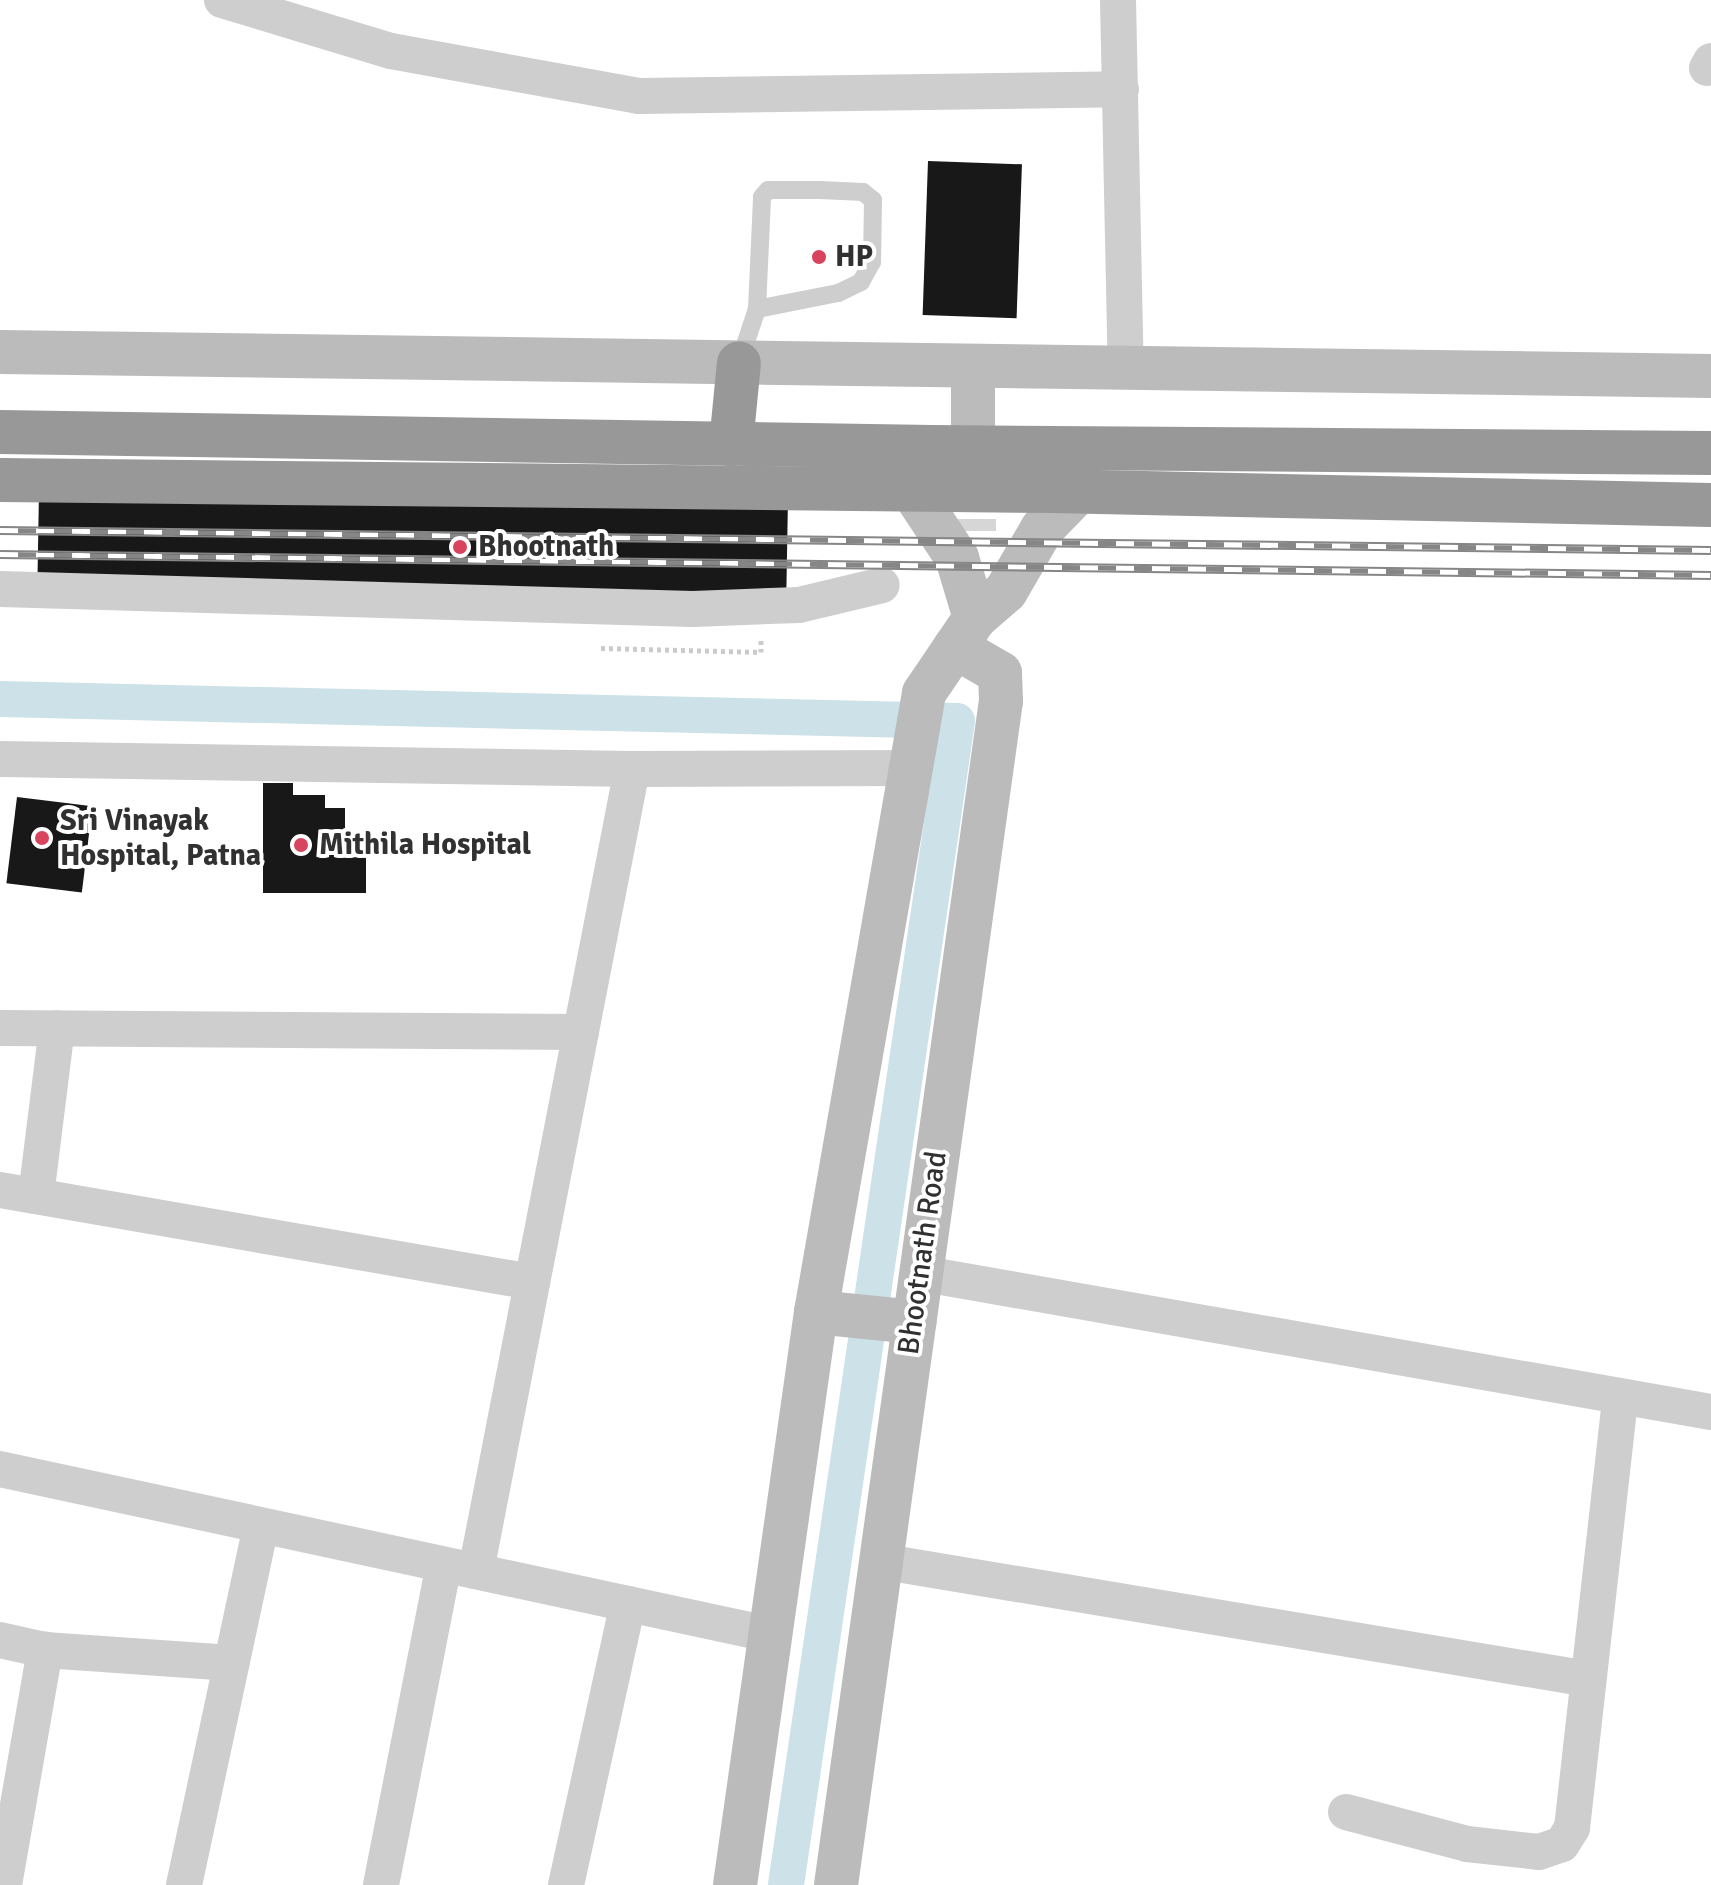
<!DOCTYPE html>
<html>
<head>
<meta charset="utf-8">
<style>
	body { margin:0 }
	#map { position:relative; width:1711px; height:1885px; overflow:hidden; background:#fff; font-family:Signika,sans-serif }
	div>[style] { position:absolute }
	.canal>* { height:36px; margin:-18px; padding:0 18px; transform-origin:18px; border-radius:18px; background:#cce1e8 }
	.building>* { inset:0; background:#181818; transform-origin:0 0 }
	.secondary-tunnel>* { height:44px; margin-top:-22px; transform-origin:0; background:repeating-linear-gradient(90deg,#d6d6d6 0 44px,transparent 0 66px) }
	.path>* { height:5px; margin-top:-2.5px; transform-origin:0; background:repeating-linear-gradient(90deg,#cbcbcb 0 4px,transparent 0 8px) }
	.lane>* { height:18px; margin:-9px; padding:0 9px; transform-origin:9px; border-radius:9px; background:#cecece }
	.street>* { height:36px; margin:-18px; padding:0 18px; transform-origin:18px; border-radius:18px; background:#cecece }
	.secondary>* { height:44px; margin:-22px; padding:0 22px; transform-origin:22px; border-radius:22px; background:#bbb }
	.highway>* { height:44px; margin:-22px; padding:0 22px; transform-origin:22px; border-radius:22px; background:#989898 }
	.rail>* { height:9px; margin-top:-4.5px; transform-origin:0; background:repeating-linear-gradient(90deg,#fff 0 18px,#868686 0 36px); box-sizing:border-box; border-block:2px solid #868686 }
	.dots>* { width:22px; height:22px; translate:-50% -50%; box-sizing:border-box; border:4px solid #fff; border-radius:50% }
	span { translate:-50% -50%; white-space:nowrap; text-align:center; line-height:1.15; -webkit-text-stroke:8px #fff; paint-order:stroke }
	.poi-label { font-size:30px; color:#313131; font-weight:700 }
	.left { translate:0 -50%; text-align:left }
	.street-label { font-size:30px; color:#313131 }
</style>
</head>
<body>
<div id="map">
	<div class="canal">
		<i style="left:0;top:699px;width:957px;rotate:1.32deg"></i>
		<i style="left:957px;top:721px;width:1176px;rotate:98.36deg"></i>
	</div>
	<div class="building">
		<i style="left:928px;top:161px;width:94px;height:154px;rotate:2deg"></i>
		<i style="left:39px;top:491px;width:749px;height:110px;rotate:1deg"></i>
		<i style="clip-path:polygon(263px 783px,293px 783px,293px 795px,325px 795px,325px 808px,345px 808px,345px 851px,366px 851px,366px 893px,263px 893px)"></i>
		<i style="left:17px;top:797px;width:76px;height:87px;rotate:7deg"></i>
	</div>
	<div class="secondary-tunnel">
		<i style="left:974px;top:453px;width:78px;rotate:90deg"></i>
	</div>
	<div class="path">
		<i style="left:601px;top:648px;width:160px;rotate:1.4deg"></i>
		<i style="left:761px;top:652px;width:12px;rotate:-90deg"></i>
	</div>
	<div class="lane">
		<i style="left:739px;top:363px;width:57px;rotate:-71.6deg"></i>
		<i style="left:757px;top:309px;width:112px;rotate:-87.4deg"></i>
		<i style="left:762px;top:197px;width:9px;rotate:-49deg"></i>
		<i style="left:768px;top:190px;width:52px"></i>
		<i style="left:820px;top:190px;width:43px;rotate:2.7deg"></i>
		<i style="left:863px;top:192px;width:13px;rotate:39deg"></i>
		<i style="left:873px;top:200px;width:62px;rotate:90.9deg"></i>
		<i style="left:872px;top:262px;width:23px;rotate:119deg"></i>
		<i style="left:861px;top:282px;width:25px;rotate:154deg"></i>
		<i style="left:838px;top:293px;width:83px;rotate:168.8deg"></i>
	</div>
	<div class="street">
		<i style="left:222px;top:0;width:177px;rotate:16.8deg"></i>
		<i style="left:391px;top:51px;width:252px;rotate:10.3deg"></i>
		<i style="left:639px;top:96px;width:482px;rotate:-0.8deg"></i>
		<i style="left:1118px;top:0;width:369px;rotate:88.8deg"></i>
		<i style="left:1707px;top:68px;width:8px;rotate:-60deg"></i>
		<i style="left:0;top:589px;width:693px;rotate:1.65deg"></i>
		<i style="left:693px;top:609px;width:106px;rotate:-2.2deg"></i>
		<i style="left:799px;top:605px;width:85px;rotate:-13.5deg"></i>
		<i style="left:0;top:759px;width:632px;rotate:0.91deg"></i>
		<i style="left:632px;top:769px;width:282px;rotate:-0.2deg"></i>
		<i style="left:0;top:1028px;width:581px;rotate:0.39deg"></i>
		<i style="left:0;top:1190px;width:540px;rotate:9.81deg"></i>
		<i style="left:36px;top:1196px;width:169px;rotate:-82.9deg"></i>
		<i style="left:919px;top:1273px;width:804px;rotate:9.95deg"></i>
		<i style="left:0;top:1469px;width:786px;rotate:12.13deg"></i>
		<i style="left:879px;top:1561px;width:719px;rotate:9.45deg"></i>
		<i style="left:476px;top:1571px;width:817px;rotate:-78.99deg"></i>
		<i style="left:0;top:1640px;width:46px;rotate:12.5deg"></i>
		<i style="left:45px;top:1650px;width:187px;rotate:4deg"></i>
		<i style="left:1346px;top:1812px;width:125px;rotate:14.8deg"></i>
		<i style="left:1467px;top:1844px;width:72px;rotate:6.3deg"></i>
		<i style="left:1539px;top:1852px;width:24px;rotate:-19deg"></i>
		<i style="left:1562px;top:1844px;width:19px;rotate:-58deg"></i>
		<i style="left:1572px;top:1828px;width:434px;rotate:-83.6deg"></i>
		<i style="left:4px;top:1885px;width:239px;rotate:-80.1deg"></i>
		<i style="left:184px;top:1885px;width:367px;rotate:-77.9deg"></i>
		<i style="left:381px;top:1885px;width:326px;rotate:-78.9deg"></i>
		<i style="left:566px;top:1885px;width:288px;rotate:-77.6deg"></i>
	</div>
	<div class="secondary">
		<i style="left:0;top:352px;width:1711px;rotate:0.8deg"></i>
		<i style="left:973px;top:367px;width:58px;rotate:90deg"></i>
		<i style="left:912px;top:490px;width:82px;rotate:56.5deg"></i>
		<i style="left:957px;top:558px;width:63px;rotate:73.3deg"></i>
		<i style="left:816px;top:1312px;width:99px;rotate:5.8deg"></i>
		<i style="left:735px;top:1885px;width:579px;rotate:-81.95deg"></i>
		<i style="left:816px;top:1312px;width:628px;rotate:-80.1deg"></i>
		<i style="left:924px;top:693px;width:91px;rotate:-55.8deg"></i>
		<i style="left:975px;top:618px;width:41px;rotate:-41.1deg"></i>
		<i style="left:1006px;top:591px;width:72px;rotate:-59.9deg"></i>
		<i style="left:1042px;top:529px;width:53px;rotate:-45.8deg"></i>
		<i style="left:836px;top:1885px;width:1195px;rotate:-82.07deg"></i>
		<i style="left:1001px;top:701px;width:28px;rotate:-92deg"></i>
		<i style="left:1000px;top:673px;width:52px;rotate:-150deg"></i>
	</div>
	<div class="highway">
		<i style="left:0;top:432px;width:932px;rotate:0.92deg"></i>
		<i style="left:932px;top:447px;width:779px;rotate:0.44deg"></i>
		<i style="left:731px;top:444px;width:81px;rotate:-84.4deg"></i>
		<i style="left:0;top:480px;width:1052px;rotate:0.6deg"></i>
		<i style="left:1052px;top:491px;width:659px;rotate:1.22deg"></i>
	</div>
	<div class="rail">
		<i style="left:0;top:530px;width:1711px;rotate:0.67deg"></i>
		<i style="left:0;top:554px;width:1711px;rotate:0.7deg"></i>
	</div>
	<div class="dots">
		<i style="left:819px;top:257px;background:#d8435e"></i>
		<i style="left:460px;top:547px;background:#d8435e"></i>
		<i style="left:42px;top:838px;background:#d8435e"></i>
		<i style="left:301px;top:845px;background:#d8435e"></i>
	</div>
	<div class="poi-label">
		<span class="left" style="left:835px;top:257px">HP</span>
		<span class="left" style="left:478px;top:547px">Bhootnath</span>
		<span class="left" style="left:60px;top:838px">Sri Vinayak<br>Hospital, Patna</span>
		<span class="left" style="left:319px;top:845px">Mithila Hospital</span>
	</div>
	<div class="street-label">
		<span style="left:923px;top:1253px;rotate:-82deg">Bhootnath Road</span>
	</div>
</div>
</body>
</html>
